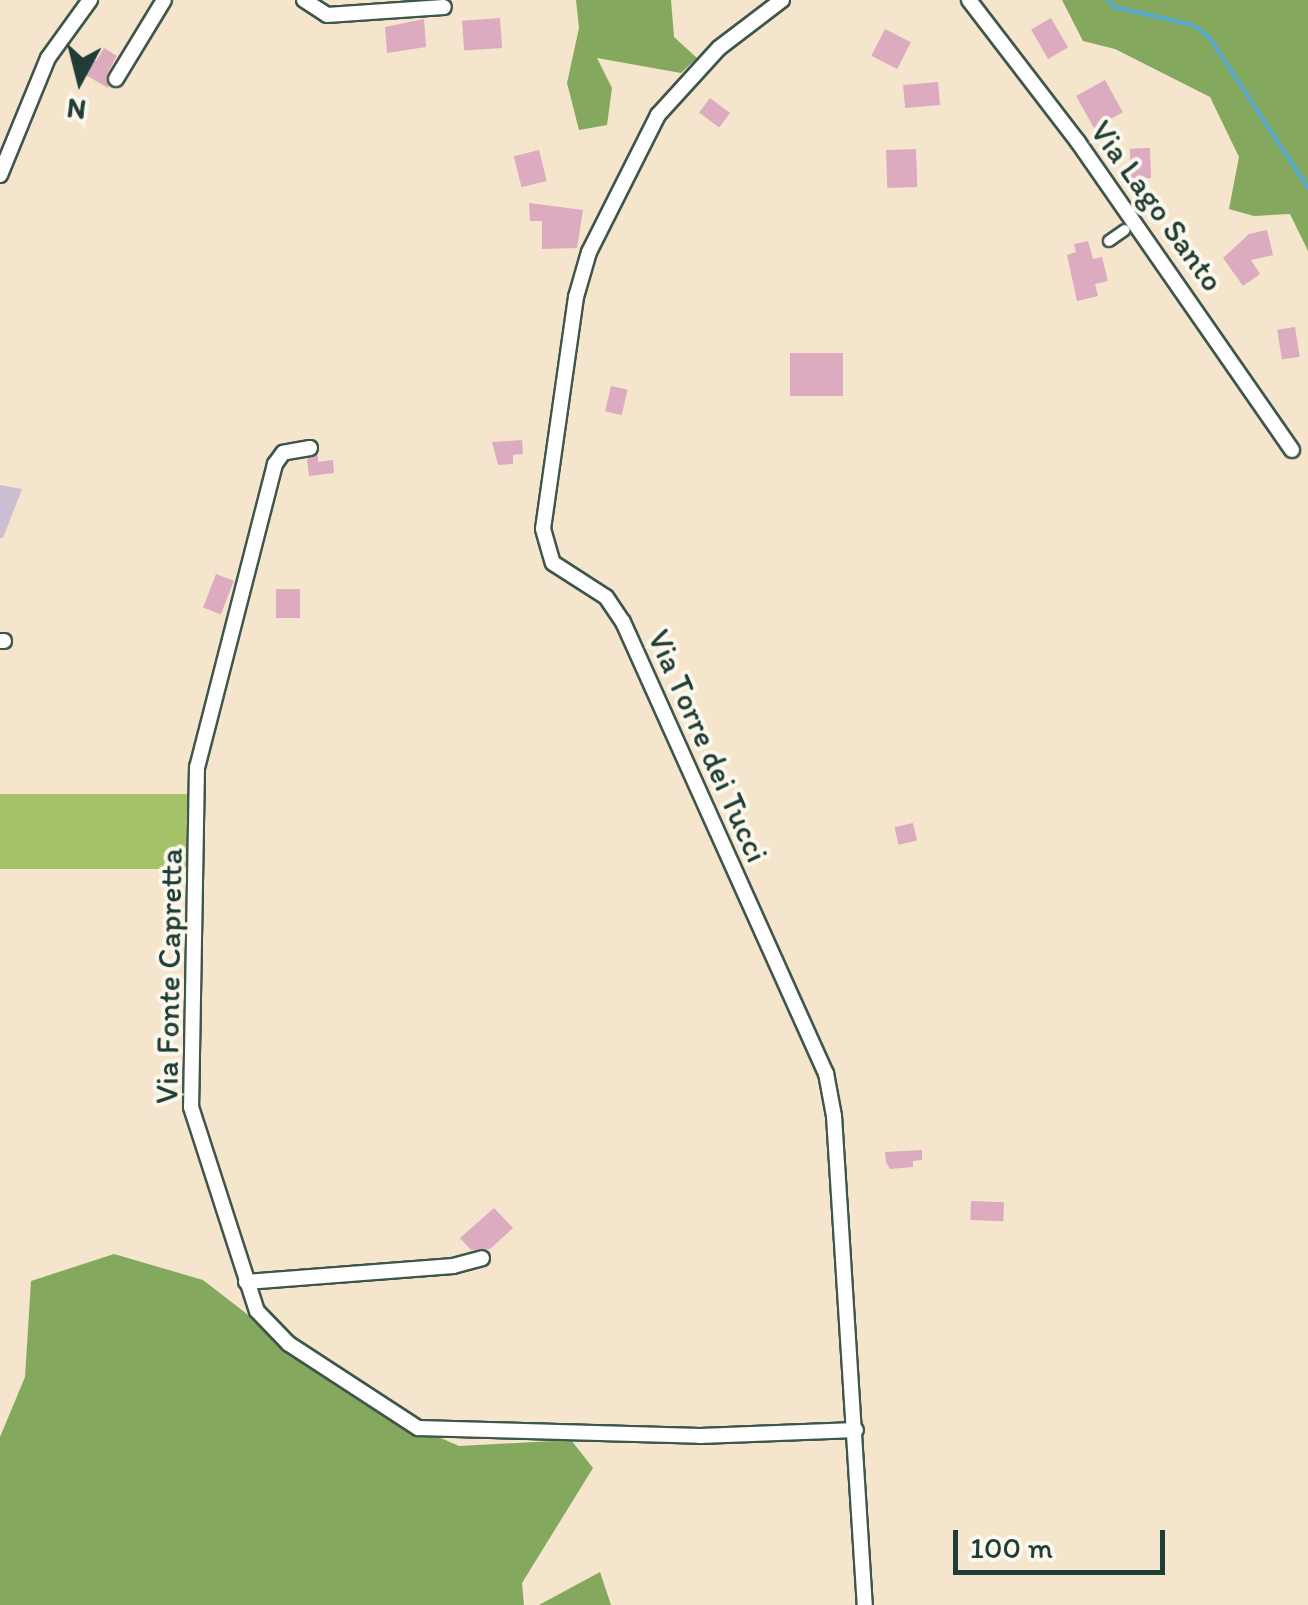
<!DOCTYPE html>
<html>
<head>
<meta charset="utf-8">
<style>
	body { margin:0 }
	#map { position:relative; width:1308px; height:1605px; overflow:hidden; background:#f4e5cc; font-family:Itim,sans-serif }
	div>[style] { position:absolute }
	.industrial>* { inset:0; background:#ccbed3 }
	.green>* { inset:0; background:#a6c269; transform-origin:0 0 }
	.forest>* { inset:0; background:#84a85d }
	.stream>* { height:4px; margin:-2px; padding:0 2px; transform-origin:2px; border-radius:2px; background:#55a9d1 }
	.building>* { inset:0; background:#dcabc0; transform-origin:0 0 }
	.roads { filter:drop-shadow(2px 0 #3f564b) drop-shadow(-2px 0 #3f564b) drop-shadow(0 2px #3f564b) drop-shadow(0 -2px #3f564b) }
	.pedestrian>* { height:10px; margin:-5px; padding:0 5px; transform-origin:5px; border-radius:5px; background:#fff }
	.minor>* { height:14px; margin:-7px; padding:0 7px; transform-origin:7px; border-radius:7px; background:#fff }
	span { translate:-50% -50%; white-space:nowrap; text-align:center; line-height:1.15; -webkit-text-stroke:8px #fbf7ec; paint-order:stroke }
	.street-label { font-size:32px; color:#1f3d34 }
	.north { position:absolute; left:30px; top:30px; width:100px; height:100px; -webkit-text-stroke:8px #fbf7ec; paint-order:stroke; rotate:187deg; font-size:28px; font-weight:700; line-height:40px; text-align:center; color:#1f3d34 }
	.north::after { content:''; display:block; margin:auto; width:35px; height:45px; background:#1f3d34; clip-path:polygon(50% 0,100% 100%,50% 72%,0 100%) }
	.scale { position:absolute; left:953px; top:1530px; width:212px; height:45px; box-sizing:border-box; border:5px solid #1f3d34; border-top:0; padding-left:12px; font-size:30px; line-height:35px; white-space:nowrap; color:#1f3d34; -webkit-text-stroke:8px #fbf7ec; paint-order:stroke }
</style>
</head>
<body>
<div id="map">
	<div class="industrial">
		<i style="clip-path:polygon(0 485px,22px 489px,3px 538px,0 538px)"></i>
	</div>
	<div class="green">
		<i style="left:0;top:794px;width:189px;height:75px"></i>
	</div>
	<div class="forest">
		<i style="clip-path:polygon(576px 0,671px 0,674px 37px,697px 58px,681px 73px,597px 58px,612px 88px,607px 125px,579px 130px,567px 83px,579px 28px)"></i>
		<i style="clip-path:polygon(1062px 0,1308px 0,1308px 251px,1290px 214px,1254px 216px,1229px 209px,1239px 157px,1210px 97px,1115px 49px,1083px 41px)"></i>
		<i style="clip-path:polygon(114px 1254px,203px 1280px,365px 1405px,459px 1446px,571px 1440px,593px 1468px,522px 1583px,524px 1605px,0 1605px,0 1437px,25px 1377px,31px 1281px)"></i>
		<i style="clip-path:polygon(600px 1572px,611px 1605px,539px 1605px)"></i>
	</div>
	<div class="stream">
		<i style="left:1108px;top:0;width:9px;rotate:49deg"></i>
		<i style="left:1114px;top:7px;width:81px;rotate:12.8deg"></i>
		<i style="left:1193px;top:25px;width:20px;rotate:37deg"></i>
		<i style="left:1209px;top:37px;width:181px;rotate:56.7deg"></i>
	</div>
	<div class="building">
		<i style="left:500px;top:18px;width:30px;height:38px;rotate:86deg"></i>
		<i style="left:1051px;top:18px;width:34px;height:23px;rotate:60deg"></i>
		<i style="clip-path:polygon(424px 19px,426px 47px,387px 53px,385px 27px)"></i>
		<i style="left:885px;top:29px;width:29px;height:30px;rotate:27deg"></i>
		<i style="clip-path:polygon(104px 48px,117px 56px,107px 74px,108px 88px,79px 71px,88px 56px,96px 61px)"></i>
		<i style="left:1105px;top:80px;width:37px;height:33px;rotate:61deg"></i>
		<i style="left:938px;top:82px;width:23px;height:35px;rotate:85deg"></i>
		<i style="left:710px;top:98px;width:25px;height:18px;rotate:37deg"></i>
		<i style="left:1150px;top:148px;width:30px;height:20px;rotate:88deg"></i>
		<i style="left:916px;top:149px;width:38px;height:30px;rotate:88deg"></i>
		<i style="left:539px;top:150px;width:32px;height:26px;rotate:76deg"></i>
		<i style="clip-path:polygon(529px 203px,583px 210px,577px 248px,542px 249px,542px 221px,530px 221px)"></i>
		<i style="clip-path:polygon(1267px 230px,1273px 255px,1251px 260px,1260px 274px,1243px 286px,1223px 258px,1249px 234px)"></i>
		<i style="clip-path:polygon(1088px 241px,1093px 259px,1102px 257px,1108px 281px,1095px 284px,1098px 296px,1077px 301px,1067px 255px,1076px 252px,1074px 244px)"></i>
		<i style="left:1295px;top:327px;width:30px;height:18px;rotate:81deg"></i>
		<i style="left:790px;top:353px;width:53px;height:43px"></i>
		<i style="left:611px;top:386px;width:17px;height:26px;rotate:13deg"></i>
		<i style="clip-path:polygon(522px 440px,523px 454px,513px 455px,513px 464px,498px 465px,492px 442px)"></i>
		<i style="clip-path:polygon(318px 455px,318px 462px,333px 460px,334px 473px,309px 476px,307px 459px)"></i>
		<i style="left:216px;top:574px;width:19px;height:36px;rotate:21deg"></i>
		<i style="left:276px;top:589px;width:24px;height:29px"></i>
		<i style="left:913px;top:823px;width:18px;height:19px;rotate:77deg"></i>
		<i style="clip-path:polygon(922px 1150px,922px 1160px,913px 1161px,913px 1167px,890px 1169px,886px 1162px,885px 1152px)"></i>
		<i style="left:971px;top:1201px;width:33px;height:19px;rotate:2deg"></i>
		<i style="clip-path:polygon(494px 1208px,513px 1228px,490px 1249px,471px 1250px,460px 1238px)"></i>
	</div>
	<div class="roads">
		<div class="pedestrian">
			<i style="left:1109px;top:241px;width:19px;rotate:-35deg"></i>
		</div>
		<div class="minor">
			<i style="left:304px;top:0;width:27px;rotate:33deg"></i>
			<i style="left:327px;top:15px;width:117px;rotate:-3.9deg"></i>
			<i style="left:782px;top:0;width:79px;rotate:142.7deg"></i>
			<i style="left:719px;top:48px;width:91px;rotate:132.3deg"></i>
			<i style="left:658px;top:115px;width:153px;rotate:116.7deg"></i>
			<i style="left:589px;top:252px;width:47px;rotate:106.1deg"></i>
			<i style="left:576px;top:297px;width:234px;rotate:98.1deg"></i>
			<i style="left:543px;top:529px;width:35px;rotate:74deg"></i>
			<i style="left:553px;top:563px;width:63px;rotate:32.7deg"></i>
			<i style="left:606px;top:597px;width:30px;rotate:56deg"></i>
			<i style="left:623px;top:622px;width:495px;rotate:65.8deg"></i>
			<i style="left:826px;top:1073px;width:44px;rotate:79.5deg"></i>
			<i style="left:834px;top:1116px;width:490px;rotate:86.4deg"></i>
			<i style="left:969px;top:0;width:179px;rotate:52.5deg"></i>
			<i style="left:1078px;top:142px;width:375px;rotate:55.2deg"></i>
			<i style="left:116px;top:79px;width:92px;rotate:-58.7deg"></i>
			<i style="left:0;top:175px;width:126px;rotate:-67.7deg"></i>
			<i style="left:48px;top:58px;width:72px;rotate:-54.1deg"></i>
			<i style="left:310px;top:448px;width:27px;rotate:170deg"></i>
			<i style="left:283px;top:453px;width:14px;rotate:126deg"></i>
			<i style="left:275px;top:464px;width:313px;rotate:104.4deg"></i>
			<i style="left:197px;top:767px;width:340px;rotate:91deg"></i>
			<i style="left:191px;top:1107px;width:214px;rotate:72.1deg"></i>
			<i style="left:257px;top:1311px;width:46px;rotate:45.9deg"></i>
			<i style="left:289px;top:1344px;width:154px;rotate:33.1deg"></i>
			<i style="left:418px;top:1428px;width:282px;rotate:1.6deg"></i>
			<i style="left:700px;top:1436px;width:156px;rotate:-2.2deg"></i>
			<i style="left:0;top:641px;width:4px"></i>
			<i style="left:246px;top:1282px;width:208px;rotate:-4.4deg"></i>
			<i style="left:453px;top:1266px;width:30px;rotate:-15deg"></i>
		</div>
	</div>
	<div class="street-label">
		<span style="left:1157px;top:206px;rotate:54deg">Via Lago Santo</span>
		<span style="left:708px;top:746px;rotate:66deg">Via Torre dei Tucci</span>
		<span style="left:169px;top:976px;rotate:-89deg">Via Fonte Capretta</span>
	</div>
	<div class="north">N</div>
	<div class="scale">100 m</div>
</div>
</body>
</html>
